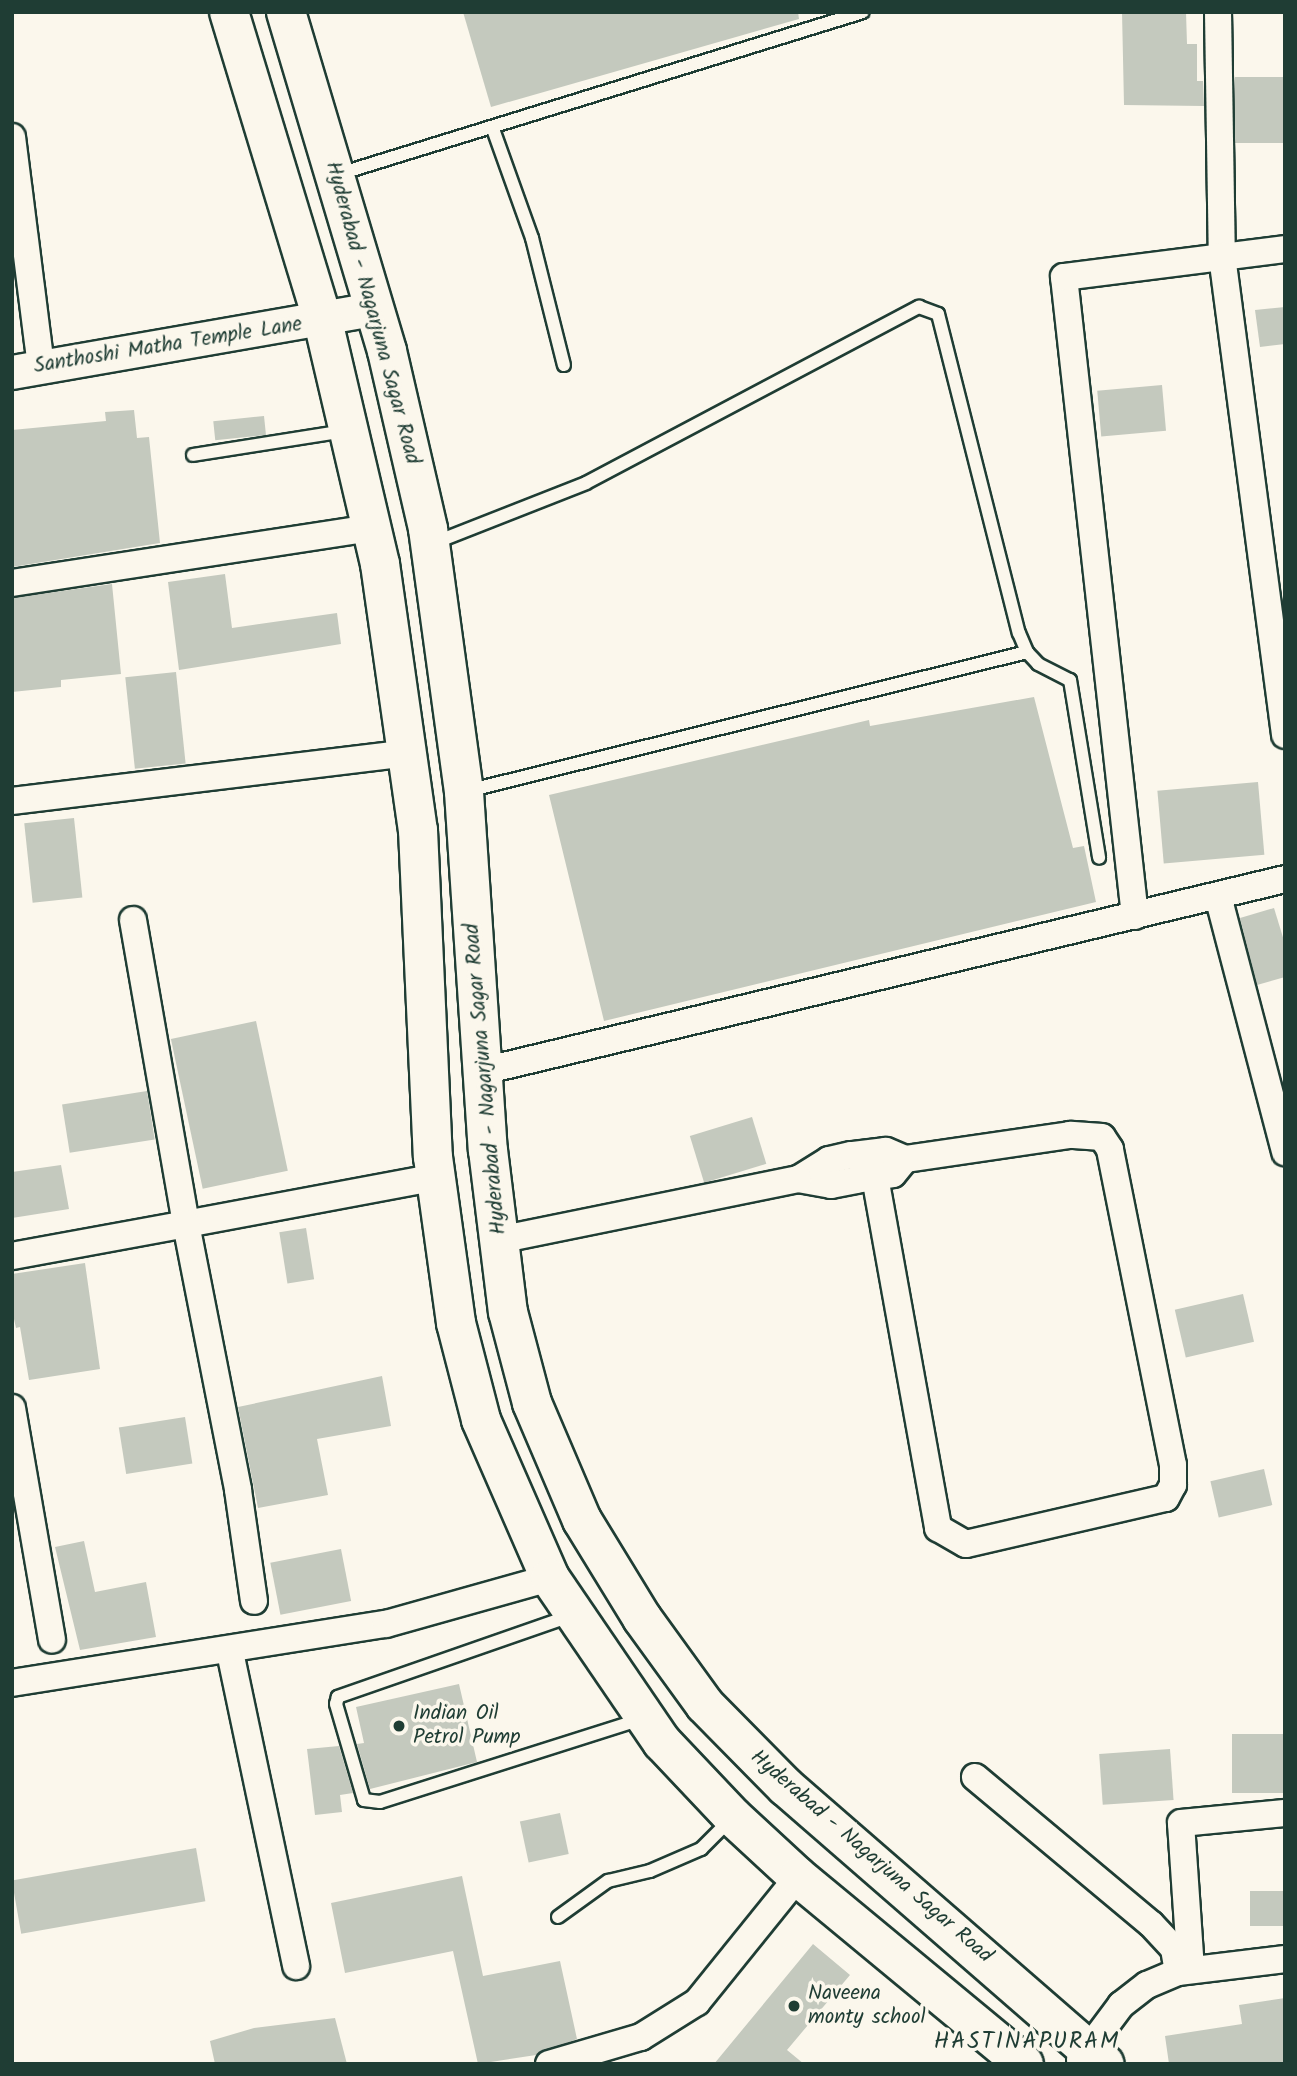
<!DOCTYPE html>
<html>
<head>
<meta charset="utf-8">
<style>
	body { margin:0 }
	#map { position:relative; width:1297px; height:2076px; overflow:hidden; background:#fbf7ec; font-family:Kalam,sans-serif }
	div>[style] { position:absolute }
	.building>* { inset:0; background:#c4c9be; transform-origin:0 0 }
	.roads { filter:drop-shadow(2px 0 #1f3d34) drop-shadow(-2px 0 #1f3d34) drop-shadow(0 2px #1f3d34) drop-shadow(0 -2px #1f3d34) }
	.service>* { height:12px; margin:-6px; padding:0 6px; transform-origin:6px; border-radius:6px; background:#fbf7ec }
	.minor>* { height:26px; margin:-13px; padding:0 13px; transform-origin:13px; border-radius:13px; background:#fbf7ec }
	.tertiary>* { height:33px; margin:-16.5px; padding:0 16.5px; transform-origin:16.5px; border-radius:16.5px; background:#fbf7ec }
	.primary>* { height:38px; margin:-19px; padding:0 19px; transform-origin:19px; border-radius:19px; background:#fbf7ec }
	.dots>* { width:19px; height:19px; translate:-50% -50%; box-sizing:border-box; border:4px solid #fbf7ec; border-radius:50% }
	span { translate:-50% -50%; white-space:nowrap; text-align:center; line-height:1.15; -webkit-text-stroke:7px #fbf7ec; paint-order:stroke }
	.street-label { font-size:21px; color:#1f3d34 }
	.poi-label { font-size:21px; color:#1f3d34 }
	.left { translate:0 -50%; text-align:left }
	.neighbourhood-label { font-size:23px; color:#1f3d34; letter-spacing:2px }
	.frame { position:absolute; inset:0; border:14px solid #1f3d34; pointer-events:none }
</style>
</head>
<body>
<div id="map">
	<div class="building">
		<i style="clip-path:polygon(463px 12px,798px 12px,799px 19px,491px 107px)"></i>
		<i style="clip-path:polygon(1122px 12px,1186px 12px,1187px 44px,1197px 44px,1197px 81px,1203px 81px,1204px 106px,1124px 105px)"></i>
		<i style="left:1285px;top:77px;width:66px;height:50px;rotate:90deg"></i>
		<i style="clip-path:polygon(1285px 307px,1285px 344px,1260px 347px,1255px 310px)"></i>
		<i style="left:1162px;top:385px;width:46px;height:65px;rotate:85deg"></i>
		<i style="clip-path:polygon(134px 410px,137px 438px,149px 437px,160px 543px,12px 567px,12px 430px,106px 421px,105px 412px)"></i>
		<i style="left:264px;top:416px;width:19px;height:51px;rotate:84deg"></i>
		<i style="clip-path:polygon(225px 574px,232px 628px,337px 613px,341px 644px,179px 670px,168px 582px)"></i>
		<i style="clip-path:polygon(112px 584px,121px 674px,61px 680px,61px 687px,12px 692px,12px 598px)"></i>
		<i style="left:176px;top:672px;width:92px;height:51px;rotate:84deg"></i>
		<i style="clip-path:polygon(1034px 697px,1073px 848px,1084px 846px,1096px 902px,604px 1021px,549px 795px,869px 720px,870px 726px)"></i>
		<i style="left:1258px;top:782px;width:73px;height:101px;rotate:85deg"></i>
		<i style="left:74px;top:818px;width:80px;height:50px;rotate:84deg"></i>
		<i style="clip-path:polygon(1274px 908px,1285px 944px,1285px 977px,1257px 985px,1240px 918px)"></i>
		<i style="left:256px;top:1021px;width:153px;height:87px;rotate:78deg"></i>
		<i style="left:147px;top:1091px;width:49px;height:86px;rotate:81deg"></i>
		<i style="left:752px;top:1117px;width:49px;height:65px;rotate:73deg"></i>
		<i style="clip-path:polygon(61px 1165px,69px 1209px,12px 1218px,12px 1172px)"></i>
		<i style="left:306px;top:1228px;width:52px;height:27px;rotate:81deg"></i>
		<i style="clip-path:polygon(85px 1263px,100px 1369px,29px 1380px,20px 1327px,16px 1328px,12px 1310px,12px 1274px)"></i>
		<i style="left:1243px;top:1294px;width:49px;height:70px;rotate:77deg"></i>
		<i style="clip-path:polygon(382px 1376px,391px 1426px,317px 1439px,328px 1495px,258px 1508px,238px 1407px)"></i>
		<i style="left:185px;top:1417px;width:47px;height:67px;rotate:81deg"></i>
		<i style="left:1264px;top:1469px;width:37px;height:55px;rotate:77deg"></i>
		<i style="clip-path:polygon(84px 1541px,95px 1592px,146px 1582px,156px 1637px,80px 1650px,55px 1547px)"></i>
		<i style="left:341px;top:1549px;width:53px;height:72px;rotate:79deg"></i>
		<i style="clip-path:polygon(459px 1684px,477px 1762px,370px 1789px,357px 1744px,364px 1743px,356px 1707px)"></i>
		<i style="left:1285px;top:1734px;width:59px;height:53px;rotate:90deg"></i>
		<i style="clip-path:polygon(339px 1746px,353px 1793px,340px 1795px,342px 1812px,315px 1815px,307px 1749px)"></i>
		<i style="left:1170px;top:1749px;width:51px;height:71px;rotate:86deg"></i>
		<i style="left:560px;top:1813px;width:42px;height:41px;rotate:78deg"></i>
		<i style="left:196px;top:1848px;width:54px;height:187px;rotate:80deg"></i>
		<i style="clip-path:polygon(462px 1876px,483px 1976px,560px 1961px,577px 2039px,536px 2055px,478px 2064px,453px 1951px,345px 1973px,331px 1903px)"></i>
		<i style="left:1285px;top:1891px;width:35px;height:35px;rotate:90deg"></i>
		<i style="clip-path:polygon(813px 1944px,850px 1975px,787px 2050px,804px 2064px,714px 2064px)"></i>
		<i style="clip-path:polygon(1285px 1998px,1285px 2064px,1169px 2064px,1165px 2036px,1242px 2024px,1239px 2005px)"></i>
		<i style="clip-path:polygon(335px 2018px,347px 2064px,215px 2064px,210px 2041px,254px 2028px)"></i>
	</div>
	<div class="roads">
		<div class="service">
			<i style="left:493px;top:129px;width:116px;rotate:70.3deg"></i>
			<i style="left:532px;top:238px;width:131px;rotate:75.9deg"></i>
			<i style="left:339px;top:174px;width:548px;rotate:-17.18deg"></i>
			<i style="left:193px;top:455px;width:154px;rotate:-9deg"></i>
			<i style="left:434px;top:543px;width:163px;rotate:-21.5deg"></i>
			<i style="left:586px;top:483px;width:377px;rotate:-27.9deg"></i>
			<i style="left:919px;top:307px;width:20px;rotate:20deg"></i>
			<i style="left:938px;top:314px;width:329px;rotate:75.8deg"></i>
			<i style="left:1019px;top:633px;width:21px;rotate:67deg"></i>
			<i style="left:1027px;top:652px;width:16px;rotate:47deg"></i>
			<i style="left:1038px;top:664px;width:36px;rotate:27deg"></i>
			<i style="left:1070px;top:680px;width:180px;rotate:80.7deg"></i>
			<i style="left:467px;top:791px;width:577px;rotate:-13.94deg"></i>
			<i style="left:570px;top:1616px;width:246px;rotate:160.8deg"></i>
			<i style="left:338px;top:1697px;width:7px;rotate:106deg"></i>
			<i style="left:336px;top:1704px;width:100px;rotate:73.7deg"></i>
			<i style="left:364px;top:1800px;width:16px;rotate:7deg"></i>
			<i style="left:380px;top:1802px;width:274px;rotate:-17.6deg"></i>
			<i style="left:558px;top:1917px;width:62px;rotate:-35.8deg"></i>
			<i style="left:608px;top:1881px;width:43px;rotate:-13.4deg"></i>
			<i style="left:650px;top:1871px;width:56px;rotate:-23.3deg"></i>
			<i style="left:701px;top:1849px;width:42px;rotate:-45deg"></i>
		</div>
		<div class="minor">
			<i style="left:1218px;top:12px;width:244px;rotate:89.1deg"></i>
			<i style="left:1222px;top:256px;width:483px;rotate:82.5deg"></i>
			<i style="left:12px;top:137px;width:233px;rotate:82.8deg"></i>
			<i style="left:12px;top:583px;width:364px;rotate:-8.7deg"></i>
			<i style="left:12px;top:801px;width:400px;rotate:-6.9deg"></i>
			<i style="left:1218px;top:896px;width:265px;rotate:75.3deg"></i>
			<i style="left:1135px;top:916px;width:643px;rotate:-96.34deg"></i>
			<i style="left:1064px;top:277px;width:223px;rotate:-7.2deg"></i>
			<i style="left:133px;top:920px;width:309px;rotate:80.1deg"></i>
			<i style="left:186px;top:1224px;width:254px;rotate:-10.6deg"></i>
			<i style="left:483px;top:1071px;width:825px;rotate:-13.46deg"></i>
			<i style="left:875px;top:1177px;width:357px;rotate:79.8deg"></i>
			<i style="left:938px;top:1528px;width:32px;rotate:30deg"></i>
			<i style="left:966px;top:1544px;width:205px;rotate:-13deg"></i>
			<i style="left:1166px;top:1498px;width:15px;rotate:-62deg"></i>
			<i style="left:1173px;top:1485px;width:20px;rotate:-90deg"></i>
			<i style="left:1173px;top:1465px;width:322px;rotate:-101.3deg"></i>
			<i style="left:1110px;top:1149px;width:14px;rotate:-124deg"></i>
			<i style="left:1102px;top:1137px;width:32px;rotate:-176deg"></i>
			<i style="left:1070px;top:1135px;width:167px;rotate:171.7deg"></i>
			<i style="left:905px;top:1159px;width:21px;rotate:-157deg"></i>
			<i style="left:886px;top:1151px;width:35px;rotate:173deg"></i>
			<i style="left:851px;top:1155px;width:23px;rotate:167deg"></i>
			<i style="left:829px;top:1160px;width:36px;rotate:148deg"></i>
			<i style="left:798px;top:1179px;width:34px;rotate:10deg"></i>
			<i style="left:831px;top:1185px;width:25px;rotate:-11deg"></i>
			<i style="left:856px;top:1180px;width:37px;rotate:-9deg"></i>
			<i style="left:893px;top:1174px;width:19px;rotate:-51deg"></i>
			<i style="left:499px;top:1240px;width:305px;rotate:-11.5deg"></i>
			<i style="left:12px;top:1256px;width:177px;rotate:-10.4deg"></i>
			<i style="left:186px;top:1224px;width:271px;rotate:78.9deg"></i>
			<i style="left:238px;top:1490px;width:112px;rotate:81.8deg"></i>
			<i style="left:12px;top:1408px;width:235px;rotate:80.2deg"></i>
			<i style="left:230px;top:1652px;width:321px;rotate:78.1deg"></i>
			<i style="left:12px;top:1683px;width:379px;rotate:-9deg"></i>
			<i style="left:386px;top:1624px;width:170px;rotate:-15.7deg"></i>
			<i style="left:975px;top:1777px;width:229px;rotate:39.9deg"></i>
			<i style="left:1151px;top:1924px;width:34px;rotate:47deg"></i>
			<i style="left:1174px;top:1949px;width:23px;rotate:80deg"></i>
			<i style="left:1191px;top:1970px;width:147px;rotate:-93.9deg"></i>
			<i style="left:1181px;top:1823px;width:104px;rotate:-5.5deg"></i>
			<i style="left:1080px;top:2060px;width:69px;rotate:-53.3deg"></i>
			<i style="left:1121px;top:2005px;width:33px;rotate:-38deg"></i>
			<i style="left:1147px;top:1985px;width:34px;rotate:-23deg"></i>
			<i style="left:1178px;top:1972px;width:108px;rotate:-6.9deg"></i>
			<i style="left:549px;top:2064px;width:96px;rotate:-16.4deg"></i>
			<i style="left:641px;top:2037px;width:66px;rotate:-32deg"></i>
			<i style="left:697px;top:2002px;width:161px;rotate:-51.1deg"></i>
		</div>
		<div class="tertiary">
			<i style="left:12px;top:372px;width:367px;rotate:-9.9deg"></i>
		</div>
		<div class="primary">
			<i style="left:229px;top:12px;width:323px;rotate:73.1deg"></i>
			<i style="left:323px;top:321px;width:250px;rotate:76.8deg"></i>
			<i style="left:380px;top:564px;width:269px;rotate:81.9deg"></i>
			<i style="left:418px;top:830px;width:327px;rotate:87.4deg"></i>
			<i style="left:433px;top:1157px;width:168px;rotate:82.1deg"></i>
			<i style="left:456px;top:1323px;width:100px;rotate:75.5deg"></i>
			<i style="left:481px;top:1420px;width:172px;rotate:66.4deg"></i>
			<i style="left:550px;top:1578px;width:199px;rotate:55.7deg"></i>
			<i style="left:662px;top:1742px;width:103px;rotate:46.6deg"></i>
			<i style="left:733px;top:1817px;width:88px;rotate:42.7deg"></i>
			<i style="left:798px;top:1877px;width:293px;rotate:39.6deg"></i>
			<i style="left:286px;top:12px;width:354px;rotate:73.4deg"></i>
			<i style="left:387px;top:351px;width:183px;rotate:77deg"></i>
			<i style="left:428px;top:529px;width:265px;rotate:82.2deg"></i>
			<i style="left:464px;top:792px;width:359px;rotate:86.2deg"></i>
			<i style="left:488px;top:1150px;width:163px;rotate:83deg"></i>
			<i style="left:508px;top:1312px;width:94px;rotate:75.2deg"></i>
			<i style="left:532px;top:1403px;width:127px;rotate:66.9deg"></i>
			<i style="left:582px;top:1520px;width:115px;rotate:58.5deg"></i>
			<i style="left:642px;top:1618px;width:107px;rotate:54.1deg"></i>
			<i style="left:705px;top:1705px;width:115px;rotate:45.4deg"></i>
			<i style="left:786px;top:1787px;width:422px;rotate:41deg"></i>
		</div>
	</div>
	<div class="dots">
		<i style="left:399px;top:1726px;background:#1f3d34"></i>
		<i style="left:794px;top:2006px;background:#1f3d34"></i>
	</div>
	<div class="street-label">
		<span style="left:372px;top:313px;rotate:75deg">Hyderabad - Nagarjuna Sagar Road</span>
		<span style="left:168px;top:346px;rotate:-9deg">Santhoshi Matha Temple Lane</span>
		<span style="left:486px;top:1079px;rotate:-95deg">Hyderabad - Nagarjuna Sagar Road</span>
		<span style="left:871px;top:1857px;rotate:41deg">Hyderabad - Nagarjuna Sagar Road</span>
	</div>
	<div class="poi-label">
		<span class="left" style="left:413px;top:1726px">Indian Oil<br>Petrol Pump</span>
		<span class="left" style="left:808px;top:2006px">Naveena<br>monty school</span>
	</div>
	<div class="neighbourhood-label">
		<span style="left:1027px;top:2042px">HASTINAPURAM</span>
	</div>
	<div class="frame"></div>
</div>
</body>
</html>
